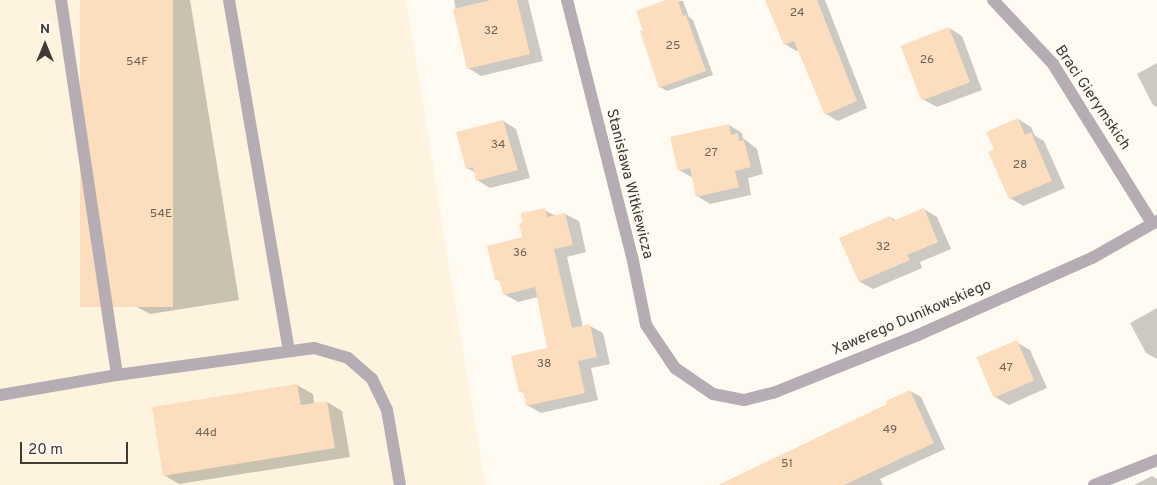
<!DOCTYPE html>
<html>
<head>
<meta charset="utf-8">
<style>
	body { margin:0 }
	#map { position:relative; width:1157px; height:485px; overflow:hidden; background:#fffbf3; font-family:Overpass,sans-serif }
	div>[style] { position:absolute }
	.built>* { inset:0; background:#fdf3de }
	.shadow>* { inset:0; background:#0003 }
	.building>* { inset:0; background:#fcddbd; transform-origin:0 0 }
	.service>* { height:12px; margin:-6px; padding:0 6px; transform-origin:6px; border-radius:6px; background:#b5adb3 }
	.minor>* { height:12px; margin:-6px; padding:0 6px; transform-origin:6px; border-radius:6px; background:#b5adb3 }
	span { translate:-50% -50%; white-space:nowrap; text-align:center; line-height:1.15; -webkit-text-stroke:4.5px #fffbf3; paint-order:stroke }
	.number-label { font-size:12px; color:#6e6456 }
	.number-label span { -webkit-text-stroke-width:0 }
	.street-label { font-size:15px; color:#3f3b34 }
	.north { position:absolute; left:20px; top:20px; width:50px; height:50px; -webkit-text-stroke:4px #fffbf3; paint-order:stroke; rotate:0deg; font-size:14px; font-weight:700; line-height:20px; text-align:center; color:#3f3b34 }
	.north::after { content:''; display:block; margin:auto; width:18px; height:22px; background:#3f3b34; clip-path:polygon(50% 0,100% 100%,50% 72%,0 100%) }
	.scale { position:absolute; left:20px; top:442px; width:108px; height:22px; box-sizing:border-box; border:2px solid #3f3b34; border-top:0; padding-left:6px; font-size:15px; line-height:18px; white-space:nowrap; color:#3f3b34; -webkit-text-stroke:4px #fffbf3; paint-order:stroke }
</style>
</head>
<body>
<div id="map">
	<div class="built">
		<i style="clip-path:polygon(0 0,406px 0,485px 485px,0 485px)"></i>
	</div>
	<div class="shadow">
		<i style="clip-path:polygon(81px 0,190px 0,239px 300px,150px 314px,130px 303px)"></i>
		<i style="clip-path:polygon(454px 0,528px 0,543px 61px,481px 76px,468px 68px)"></i>
		<i style="clip-path:polygon(669px 0,683px 1px,689px 17px,693px 20px,713px 75px,667px 91px,660px 87px,645px 32px)"></i>
		<i style="clip-path:polygon(767px 0,825px 0,867px 108px,838px 121px,826px 114px,799px 49px,796px 51px,785px 44px)"></i>
		<i style="clip-path:polygon(949px 28px,962px 36px,982px 90px,937px 107px,924px 100px)"></i>
		<i style="clip-path:polygon(1157px 63px,1157px 107px,1153px 105px,1137px 74px)"></i>
		<i style="clip-path:polygon(1018px 119px,1031px 127px,1035px 136px,1044px 141px,1065px 188px,1023px 206px,1010px 198px,995px 150px)"></i>
		<i style="clip-path:polygon(503px 121px,516px 129px,530px 178px,490px 188px,477px 180px,476px 173px,467px 168px)"></i>
		<i style="clip-path:polygon(729px 125px,742px 133px,743px 138px,757px 149px,763px 174px,748px 178px,751px 195px,710px 204px,697px 196px,693px 178px,679px 170px)"></i>
		<i style="clip-path:polygon(924px 209px,937px 217px,951px 249px,920px 262px,922px 268px,873px 289px,860px 282px,890px 217px,897px 221px)"></i>
		<i style="clip-path:polygon(544px 210px,556px 216px,565px 214px,579px 221px,586px 252px,567px 257px,583px 327px,590px 326px,603px 333px,610px 364px,591px 368px,598px 400px,541px 413px,527px 405px,525px 394px,520px 391px,548px 349px,538px 297px,518px 302px,504px 294px,501px 282px,496px 279px)"></i>
		<i style="clip-path:polygon(1157px 308px,1157px 359px,1146px 353px,1130px 323px)"></i>
		<i style="clip-path:polygon(1016px 342px,1030px 350px,1047px 388px,1009px 405px,995px 397px)"></i>
		<i style="clip-path:polygon(297px 385px,313px 394px,314px 404px,327px 402px,342px 411px,350px 457px,179px 484px,164px 475px)"></i>
		<i style="clip-path:polygon(910px 391px,921px 397px,945px 449px,880px 479px,883px 485px,748px 485px)"></i>
		<i style="clip-path:polygon(1152px 476px,1157px 479px,1157px 485px,1134px 485px)"></i>
	</div>
	<div class="building">
		<i style="left:80px;top:0;width:93px;height:307px"></i>
		<i style="clip-path:polygon(491px 0,517px 0,530px 54px,467px 69px,453px 9px)"></i>
		<i style="clip-path:polygon(666px 0,678px 0,683px 16px,686px 15px,706px 71px,659px 88px,640px 31px,643px 31px,636px 11px)"></i>
		<i style="clip-path:polygon(765px 0,817px 0,857px 101px,825px 115px,794px 41px,784px 45px)"></i>
		<i style="left:949px;top:27px;width:59px;height:52px;rotate:69deg"></i>
		<i style="clip-path:polygon(1018px 118px,1025px 135px,1031px 132px,1052px 181px,1009px 199px,988px 152px,994px 149px,986px 132px)"></i>
		<i style="clip-path:polygon(503px 120px,518px 170px,476px 181px,473px 167px,466px 169px,456px 132px)"></i>
		<i style="clip-path:polygon(729px 124px,731px 135px,738px 133px,739px 141px,744px 140px,751px 167px,735px 171px,739px 187px,696px 197px,690px 168px,678px 171px,670px 137px)"></i>
		<i style="clip-path:polygon(545px 208px,547px 217px,565px 213px,573px 245px,554px 249px,572px 328px,590px 324px,597px 357px,578px 361px,585px 393px,526px 406px,523px 391px,519px 392px,511px 356px,547px 348px,535px 287px,503px 295px,499px 279px,495px 280px,487px 246px,522px 237px,519px 223px,522px 223px,521px 213px)"></i>
		<i style="clip-path:polygon(924px 208px,938px 242px,907px 255px,910px 260px,859px 282px,839px 238px,890px 216px,893px 221px)"></i>
		<i style="left:1017px;top:340px;width:44px;height:44px;rotate:67deg"></i>
		<i style="clip-path:polygon(297px 384px,301px 405px,327px 401px,335px 448px,163px 476px,152px 407px)"></i>
		<i style="clip-path:polygon(910px 390px,934px 443px,844px 485px,718px 485px,887px 404px,886px 401px)"></i>
	</div>
	<div class="service">
		<i style="left:61px;top:0;width:379px;rotate:81.5deg"></i>
		<i style="left:229px;top:0;width:355px;rotate:80.3deg"></i>
		<i style="left:0;top:395px;width:119px;rotate:-9.7deg"></i>
		<i style="left:117px;top:375px;width:199px;rotate:-7.8deg"></i>
		<i style="left:314px;top:348px;width:35px;rotate:16deg"></i>
		<i style="left:348px;top:358px;width:32px;rotate:41deg"></i>
		<i style="left:372px;top:379px;width:34px;rotate:64deg"></i>
		<i style="left:387px;top:410px;width:76px;rotate:80.2deg"></i>
		<i style="left:1094px;top:485px;width:68px;rotate:-21.6deg"></i>
	</div>
	<div class="minor">
		<i style="left:567px;top:0;width:264px;rotate:75.8deg"></i>
		<i style="left:632px;top:256px;width:70px;rotate:78.5deg"></i>
		<i style="left:646px;top:325px;width:52px;rotate:56deg"></i>
		<i style="left:675px;top:368px;width:46px;rotate:34.4deg"></i>
		<i style="left:713px;top:394px;width:32px;rotate:11deg"></i>
		<i style="left:744px;top:400px;width:30px;rotate:-14deg"></i>
		<i style="left:773px;top:393px;width:156px;rotate:-21.8deg"></i>
		<i style="left:918px;top:335px;width:190px;rotate:-23.9deg"></i>
		<i style="left:1092px;top:258px;width:75px;rotate:-29.6deg"></i>
		<i style="left:993px;top:0;width:88px;rotate:46.8deg"></i>
		<i style="left:1053px;top:64px;width:187px;rotate:58.1deg"></i>
	</div>
	<div class="number-label">
		<span style="left:797px;top:14px">24</span>
		<span style="left:491px;top:32px">32</span>
		<span style="left:673px;top:47px">25</span>
		<span style="left:927px;top:61px">26</span>
		<span style="left:137px;top:63px">54F</span>
		<span style="left:498px;top:146px">34</span>
		<span style="left:711px;top:154px">27</span>
		<span style="left:1020px;top:166px">28</span>
		<span style="left:161px;top:215px">54E</span>
		<span style="left:883px;top:248px">32</span>
		<span style="left:520px;top:254px">36</span>
		<span style="left:544px;top:365px">38</span>
		<span style="left:1006px;top:369px">47</span>
		<span style="left:890px;top:431px">49</span>
		<span style="left:206px;top:434px">44d</span>
		<span style="left:787px;top:465px">51</span>
	</div>
	<div class="street-label">
		<span style="left:1092px;top:98px;rotate:56deg">Braci Gierymskich</span>
		<span style="left:629px;top:184px;rotate:76deg">Stanisława Witkiewicza</span>
		<span style="left:912px;top:318px;rotate:-23deg">Xawerego Dunikowskiego</span>
	</div>
	<div class="north">N</div>
	<div class="scale">20 m</div>
</div>
</body>
</html>
